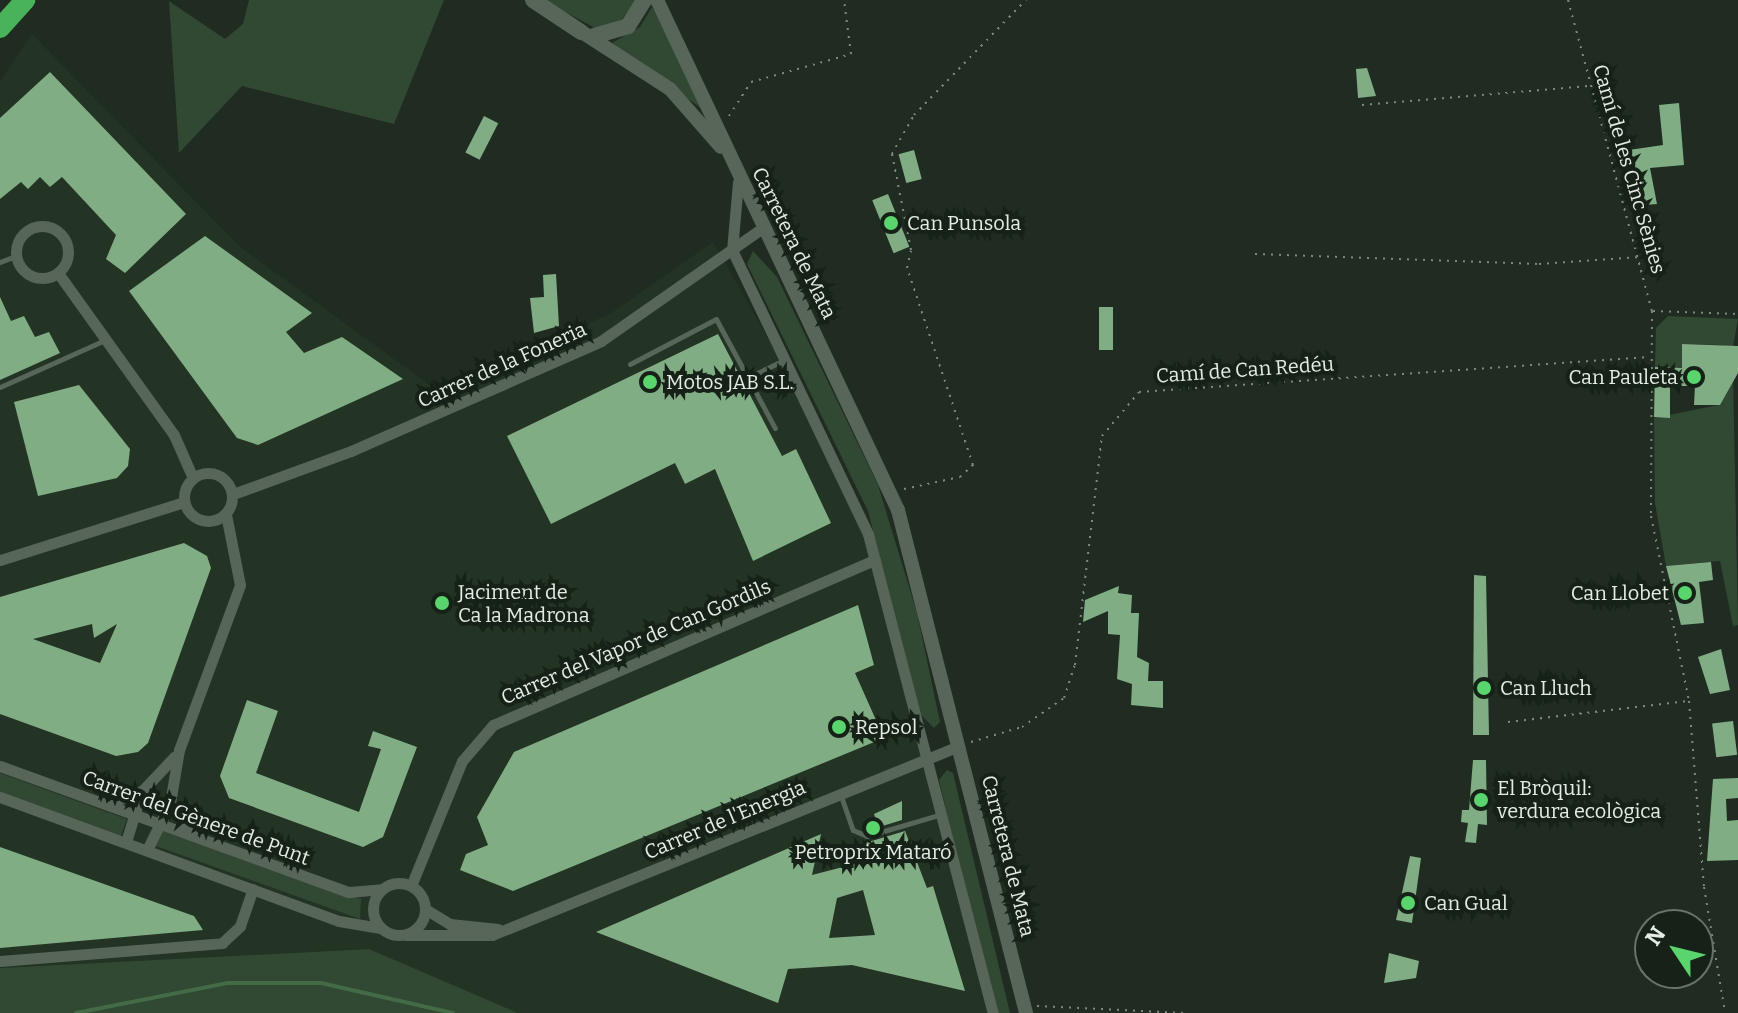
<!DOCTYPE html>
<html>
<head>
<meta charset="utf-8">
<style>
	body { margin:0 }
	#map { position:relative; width:1738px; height:1013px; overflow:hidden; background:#202c21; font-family:Bitter,serif }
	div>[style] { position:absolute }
	.built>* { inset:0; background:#233424 }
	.green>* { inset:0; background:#314833; transform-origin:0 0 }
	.stream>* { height:4px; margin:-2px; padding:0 2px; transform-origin:2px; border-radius:2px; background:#426b46 }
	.building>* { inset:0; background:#81ad85; transform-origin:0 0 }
	.path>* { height:2px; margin-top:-1px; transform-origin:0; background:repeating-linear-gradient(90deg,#7e887f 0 2px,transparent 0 8px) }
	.service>* { height:5px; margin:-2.5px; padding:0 2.5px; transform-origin:2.5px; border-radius:2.5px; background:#586559 }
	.minor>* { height:11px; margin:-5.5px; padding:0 5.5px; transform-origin:5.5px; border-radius:5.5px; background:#586559 }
	.minor>.ring { margin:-5.5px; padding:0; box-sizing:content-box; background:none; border:11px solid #586559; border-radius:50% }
	.tertiary>* { height:14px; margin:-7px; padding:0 7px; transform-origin:7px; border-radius:7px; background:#586559 }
	.secondary>* { height:16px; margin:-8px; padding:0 8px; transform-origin:8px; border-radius:8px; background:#586559 }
	.motorway>* { height:20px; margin:-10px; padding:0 10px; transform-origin:10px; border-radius:10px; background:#49b35b }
	.dots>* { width:22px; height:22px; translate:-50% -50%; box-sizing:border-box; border:4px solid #162217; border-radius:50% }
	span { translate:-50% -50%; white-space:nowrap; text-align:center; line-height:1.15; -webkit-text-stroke:8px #162217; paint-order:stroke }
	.street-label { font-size:20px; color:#e5ece5 }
	.poi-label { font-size:20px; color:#e5ece5 }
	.left { translate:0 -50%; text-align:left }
	.right { translate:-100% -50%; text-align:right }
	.north { position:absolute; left:1634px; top:909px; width:80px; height:80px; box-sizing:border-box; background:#162217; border:2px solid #697369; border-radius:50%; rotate:305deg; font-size:22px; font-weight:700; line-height:32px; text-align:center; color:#e5ece5 }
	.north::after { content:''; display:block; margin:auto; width:28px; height:36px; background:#5ad56e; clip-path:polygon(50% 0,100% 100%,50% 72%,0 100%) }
</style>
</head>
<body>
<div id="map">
	<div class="built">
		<i style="clip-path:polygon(32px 34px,239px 246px,435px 389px,610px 314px,713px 242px,844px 471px,868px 534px,993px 1013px,518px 1013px,369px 949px,0 968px,0 82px)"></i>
	</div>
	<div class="green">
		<i style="clip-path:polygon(249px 0,444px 0,394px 124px,242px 86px,179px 153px,169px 1px,225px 39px,243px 24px)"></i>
		<i style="clip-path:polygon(543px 0,636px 0,620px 22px,597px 29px)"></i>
		<i style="clip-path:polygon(652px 7px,669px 40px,702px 109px,612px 43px,640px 27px)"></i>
		<i style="clip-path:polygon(753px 251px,777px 277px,878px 485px,917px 613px,940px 722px,934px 728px,920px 714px,868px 511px,747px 264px)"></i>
		<i style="clip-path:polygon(1668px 316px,1738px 319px,1731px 358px,1721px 345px,1683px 344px,1682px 368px,1655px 367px,1656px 328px)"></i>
		<i style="clip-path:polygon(1733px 373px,1738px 625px,1733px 626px,1720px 561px,1666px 566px,1655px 503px,1654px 418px,1718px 405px)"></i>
		<i style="clip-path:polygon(947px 770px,953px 773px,1010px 1013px,997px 1013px,967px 898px,939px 780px)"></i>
		<i style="left:0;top:773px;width:135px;height:18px;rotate:20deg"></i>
		<i style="clip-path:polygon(162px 831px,361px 899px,360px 919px,156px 846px)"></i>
		<i style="clip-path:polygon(369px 949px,518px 1013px,0 1013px,0 968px)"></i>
	</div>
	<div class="stream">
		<i style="left:76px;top:1013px;width:154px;rotate:-11.2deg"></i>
		<i style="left:227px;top:983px;width:94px"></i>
		<i style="left:321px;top:983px;width:135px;rotate:12.8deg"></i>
	</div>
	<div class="building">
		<i style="clip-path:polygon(1367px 68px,1376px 96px,1358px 98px,1356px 69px)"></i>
		<i style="clip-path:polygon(50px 72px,186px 214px,125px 273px,106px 259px,116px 235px,62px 177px,50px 187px,40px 177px,28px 189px,21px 182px,0 199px,0 118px)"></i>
		<i style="clip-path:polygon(1679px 103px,1684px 165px,1650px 168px,1657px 204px,1632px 206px,1629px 150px,1663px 145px,1659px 105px)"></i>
		<i style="left:484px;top:116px;width:16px;height:41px;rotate:27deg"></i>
		<i style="left:914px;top:150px;width:30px;height:16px;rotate:75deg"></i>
		<i style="left:888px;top:194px;width:57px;height:17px;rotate:68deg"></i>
		<i style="clip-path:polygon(205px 236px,312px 313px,286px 332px,304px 353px,342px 337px,403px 379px,258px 445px,237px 438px,129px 291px)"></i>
		<i style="clip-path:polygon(556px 274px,559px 326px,534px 333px,530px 298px,544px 297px,543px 275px)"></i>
		<i style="clip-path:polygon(0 297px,11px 321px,24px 316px,35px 337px,49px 332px,60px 353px,0 380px)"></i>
		<i style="left:1099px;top:307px;width:14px;height:43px"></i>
		<i style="clip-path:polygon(718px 334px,782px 456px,796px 449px,831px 523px,753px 561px,715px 469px,685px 484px,675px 463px,551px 524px,507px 436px)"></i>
		<i style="clip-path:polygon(1682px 344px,1738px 346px,1738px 373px,1720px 405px,1694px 405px,1695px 386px,1670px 386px,1670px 418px,1654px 417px,1655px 367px,1682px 368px)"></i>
		<i style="clip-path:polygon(79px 385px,130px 449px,128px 466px,117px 478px,38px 496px,14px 402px)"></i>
		<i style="clip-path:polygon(evenodd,184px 543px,207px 556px,211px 568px,148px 743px,138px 752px,116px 756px,0 714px,0 597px,184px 543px,92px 624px,94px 638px,117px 624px,100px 663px,33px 639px,92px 624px)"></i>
		<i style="clip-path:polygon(1711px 562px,1713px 580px,1699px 582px,1704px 623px,1681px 625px,1666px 566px)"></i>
		<i style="clip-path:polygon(1474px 575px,1486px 576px,1489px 735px,1473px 735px)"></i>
		<i style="clip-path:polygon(1119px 586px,1118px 593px,1132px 595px,1131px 613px,1139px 613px,1137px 657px,1149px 663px,1148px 681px,1163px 681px,1163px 708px,1131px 705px,1132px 684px,1117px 679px,1120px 635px,1108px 634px,1108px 611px,1083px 622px,1085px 600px)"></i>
		<i style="clip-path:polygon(858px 605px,874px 665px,855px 673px,884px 738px,513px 891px,460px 870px,466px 854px,488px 845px,477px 817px,514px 752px)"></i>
		<i style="clip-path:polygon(1721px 649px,1730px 690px,1710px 694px,1698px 657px)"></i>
		<i style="clip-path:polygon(247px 700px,278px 711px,256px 773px,359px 812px,381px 749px,368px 746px,373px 731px,417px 747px,383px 837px,363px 847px,229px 798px,220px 776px)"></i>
		<i style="left:1733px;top:721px;width:34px;height:21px;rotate:83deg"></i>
		<i style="clip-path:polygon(1473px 760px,1486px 760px,1487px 825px,1478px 824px,1476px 843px,1465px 842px,1468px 823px,1461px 822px,1462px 810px,1469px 810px)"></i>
		<i style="clip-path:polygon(1738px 778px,1738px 798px,1726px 799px,1727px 821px,1738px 820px,1738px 860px,1707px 861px,1713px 779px)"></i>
		<i style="clip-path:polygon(902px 801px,902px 820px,879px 827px,874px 814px)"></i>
		<i style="clip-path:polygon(evenodd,905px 831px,927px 888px,933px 886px,965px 991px,852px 965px,788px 969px,778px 1003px,596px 932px,821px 834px,812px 875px,870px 860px,865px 843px,905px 831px,863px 890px,875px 935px,829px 938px,837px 898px,863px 890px)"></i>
		<i style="clip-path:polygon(0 847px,194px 916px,203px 930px,0 948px)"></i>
		<i style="clip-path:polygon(1410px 856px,1421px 858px,1412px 923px,1396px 920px)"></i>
		<i style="clip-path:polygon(1389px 953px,1419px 961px,1416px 978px,1384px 983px)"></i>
	</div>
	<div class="path">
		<i style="left:1568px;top:0;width:322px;rotate:74.9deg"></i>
		<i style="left:1652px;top:311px;width:205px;rotate:90.3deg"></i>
		<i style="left:1651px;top:516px;width:189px;rotate:78.4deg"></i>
		<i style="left:1689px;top:701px;width:187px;rotate:85.4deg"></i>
		<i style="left:1704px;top:887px;width:128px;rotate:80.5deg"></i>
		<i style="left:1362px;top:105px;width:227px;rotate:-4.8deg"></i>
		<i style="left:729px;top:116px;width:40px;rotate:-57.1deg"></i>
		<i style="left:751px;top:82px;width:104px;rotate:-15.6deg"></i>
		<i style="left:851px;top:54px;width:54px;rotate:-97.4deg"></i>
		<i style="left:1255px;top:254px;width:284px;rotate:2deg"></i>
		<i style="left:1539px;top:264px;width:101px;rotate:-4deg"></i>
		<i style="left:1653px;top:311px;width:85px;rotate:2deg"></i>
		<i style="left:904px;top:489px;width:57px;rotate:-12.1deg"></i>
		<i style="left:960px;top:477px;width:18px;rotate:-43deg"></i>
		<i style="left:973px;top:465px;width:208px;rotate:-108.5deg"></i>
		<i style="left:907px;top:268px;width:18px;rotate:-77deg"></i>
		<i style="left:911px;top:250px;width:98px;rotate:-101.2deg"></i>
		<i style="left:892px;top:154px;width:45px;rotate:-60.6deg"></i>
		<i style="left:914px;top:115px;width:161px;rotate:-45.8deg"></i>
		<i style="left:1508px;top:722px;width:181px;rotate:-6.7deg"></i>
		<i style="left:971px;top:742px;width:53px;rotate:-16.4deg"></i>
		<i style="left:1022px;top:727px;width:51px;rotate:-34.6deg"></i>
		<i style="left:1064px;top:698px;width:35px;rotate:-72deg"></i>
		<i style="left:1075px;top:665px;width:231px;rotate:-83.3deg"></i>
		<i style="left:1102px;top:436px;width:57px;rotate:-49.9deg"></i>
		<i style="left:1139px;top:392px;width:511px;rotate:-3.93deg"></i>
		<i style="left:1037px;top:1006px;width:148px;rotate:2.7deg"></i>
	</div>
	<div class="service">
		<i style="left:0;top:262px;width:17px;rotate:-21deg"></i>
		<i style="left:630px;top:364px;width:97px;rotate:-27.6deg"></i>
		<i style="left:716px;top:319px;width:124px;rotate:61.6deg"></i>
		<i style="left:749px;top:377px;width:39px;rotate:-26deg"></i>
		<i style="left:0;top:387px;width:115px;rotate:-24.1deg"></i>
		<i style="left:841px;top:796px;width:36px;rotate:71deg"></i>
		<i style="left:853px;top:830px;width:15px;rotate:23deg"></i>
		<i style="left:867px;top:836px;width:75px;rotate:-16.3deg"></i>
	</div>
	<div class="minor">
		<i style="left:738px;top:182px;width:68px;rotate:95deg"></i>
		<i style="left:732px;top:250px;width:315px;rotate:64.4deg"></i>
		<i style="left:868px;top:534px;width:495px;rotate:75.4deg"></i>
		<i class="ring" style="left:16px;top:226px;width:41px;height:41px"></i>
		<i style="left:58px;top:273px;width:199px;rotate:54.4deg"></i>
		<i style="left:174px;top:435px;width:47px;rotate:66.2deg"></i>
		<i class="ring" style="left:184px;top:473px;width:37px;height:37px"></i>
		<i style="left:233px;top:494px;width:126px;rotate:-20deg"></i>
		<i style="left:351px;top:451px;width:273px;rotate:-23.7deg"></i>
		<i style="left:601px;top:341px;width:199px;rotate:-35deg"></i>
		<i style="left:0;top:560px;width:193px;rotate:-17.5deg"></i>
		<i style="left:0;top:766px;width:371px;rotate:19.9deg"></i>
		<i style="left:349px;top:892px;width:33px;rotate:-5deg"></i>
		<i style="left:0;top:797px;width:361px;rotate:20.1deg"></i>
		<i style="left:339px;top:921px;width:42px;rotate:9.7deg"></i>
		<i style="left:109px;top:803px;width:35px;rotate:-20deg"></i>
		<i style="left:142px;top:791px;width:47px;rotate:-46.7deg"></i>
		<i style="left:170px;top:803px;width:35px;rotate:55deg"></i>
		<i style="left:126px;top:842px;width:38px;rotate:-73deg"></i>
		<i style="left:147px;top:850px;width:52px;rotate:-63.9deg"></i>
		<i style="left:170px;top:803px;width:54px;rotate:-80.4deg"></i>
		<i style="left:179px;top:750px;width:176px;rotate:-69.7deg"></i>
		<i style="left:240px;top:585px;width:72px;rotate:-101.2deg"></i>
		<i class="ring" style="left:373px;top:883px;width:41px;height:41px"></i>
		<i style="left:411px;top:886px;width:135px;rotate:-67.8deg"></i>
		<i style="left:462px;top:761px;width:48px;rotate:-49.3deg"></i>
		<i style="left:493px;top:725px;width:416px;rotate:-23.4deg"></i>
		<i style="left:425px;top:909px;width:29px;rotate:31deg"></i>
		<i style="left:450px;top:924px;width:48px;rotate:5.9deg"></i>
		<i style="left:406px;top:935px;width:86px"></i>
		<i style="left:492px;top:935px;width:504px;rotate:-22.03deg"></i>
		<i style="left:0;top:961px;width:223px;rotate:-4.6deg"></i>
		<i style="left:222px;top:943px;width:25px;rotate:-43deg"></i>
		<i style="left:240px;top:926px;width:39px;rotate:-71deg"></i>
	</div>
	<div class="tertiary">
		<i style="left:657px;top:0;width:564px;rotate:64.71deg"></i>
		<i style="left:898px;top:510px;width:519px;rotate:75.72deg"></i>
		<i style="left:585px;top:34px;width:101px;rotate:32.9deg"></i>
		<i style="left:670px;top:89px;width:77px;rotate:48.7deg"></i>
	</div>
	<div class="secondary">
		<i style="left:533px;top:0;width:58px;rotate:33.7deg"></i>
		<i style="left:594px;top:36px;width:35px;rotate:-16deg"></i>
		<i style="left:628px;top:26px;width:31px;rotate:-58deg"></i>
	</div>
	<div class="motorway">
		<i style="left:0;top:28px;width:38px;rotate:-48deg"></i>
	</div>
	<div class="dots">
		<i style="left:891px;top:223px;background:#5ad56e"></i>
		<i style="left:1694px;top:377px;background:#5ad56e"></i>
		<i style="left:650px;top:382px;background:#5ad56e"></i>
		<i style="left:1685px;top:593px;background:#5ad56e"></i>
		<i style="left:442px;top:603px;background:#5ad56e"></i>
		<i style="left:1484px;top:688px;background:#5ad56e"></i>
		<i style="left:839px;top:727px;background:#5ad56e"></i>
		<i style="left:1481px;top:800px;background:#5ad56e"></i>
		<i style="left:873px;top:828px;background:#5ad56e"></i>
		<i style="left:1408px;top:903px;background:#5ad56e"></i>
	</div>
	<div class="street-label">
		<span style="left:1629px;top:169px;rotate:74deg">Camí de les Cinc Sènies</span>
		<span style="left:794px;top:243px;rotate:64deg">Carretera de Mata</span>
		<span style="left:502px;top:365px;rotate:-24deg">Carrer de la Foneria</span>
		<span style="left:1245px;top:370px;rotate:-4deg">Camí de Can Redéu</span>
		<span style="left:636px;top:642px;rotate:-23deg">Carrer del Vapor de Can Gordils</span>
		<span style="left:196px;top:818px;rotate:20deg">Carrer del Gènere de Punt</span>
		<span style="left:725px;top:820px;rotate:-23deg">Carrer de l'Energia</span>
		<span style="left:1008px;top:856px;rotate:76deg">Carretera de Mata</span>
	</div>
	<div class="poi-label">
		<span class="left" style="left:907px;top:223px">Can Punsola</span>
		<span class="right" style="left:1678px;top:377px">Can Pauleta</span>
		<span class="left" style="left:666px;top:382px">Motos JAB S.L.</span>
		<span class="left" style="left:458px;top:604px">Jaciment de<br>Ca la Madrona</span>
		<span class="right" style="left:1669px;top:593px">Can Llobet</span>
		<span class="left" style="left:1500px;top:688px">Can Lluch</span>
		<span class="left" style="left:855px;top:727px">Repsol</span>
		<span class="left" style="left:1497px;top:800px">El Bròquil:<br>verdura ecològica</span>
		<span style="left:873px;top:852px">Petroprix Mataró</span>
		<span class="left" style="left:1424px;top:903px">Can Gual</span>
	</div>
	<div class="north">N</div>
</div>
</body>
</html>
